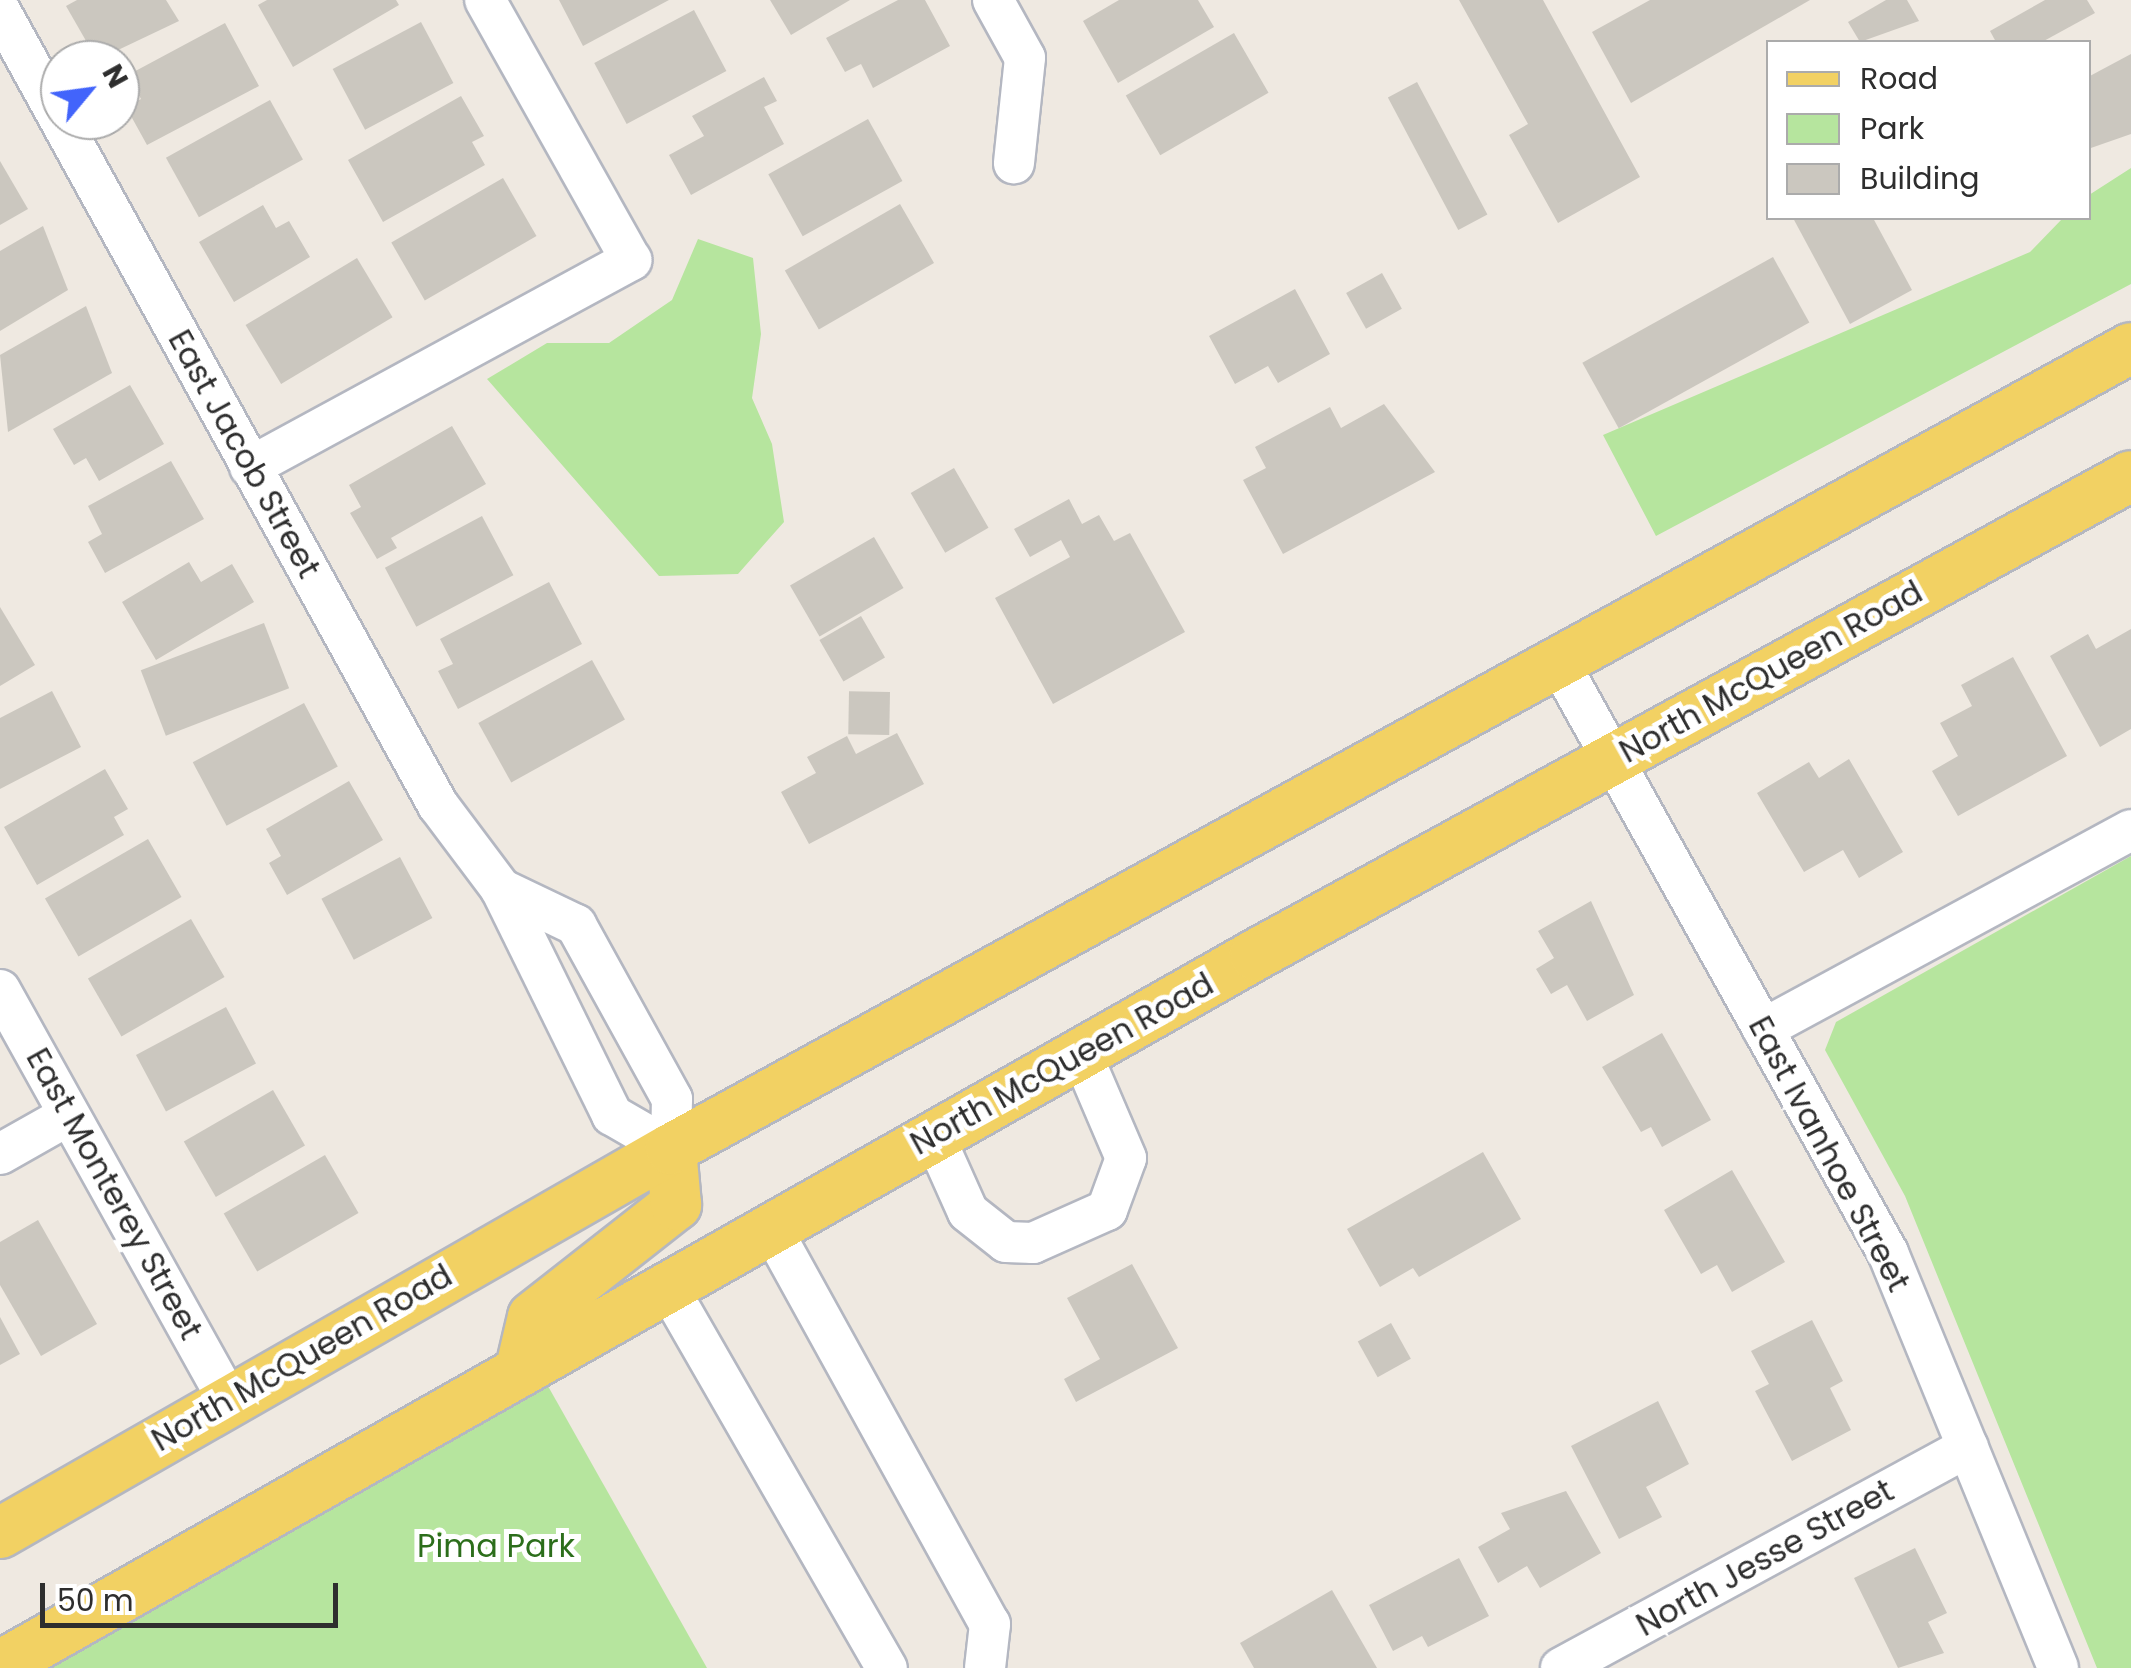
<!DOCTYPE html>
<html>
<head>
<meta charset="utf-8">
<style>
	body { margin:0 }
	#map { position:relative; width:2131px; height:1668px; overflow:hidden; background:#efe9e1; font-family:Poppins,sans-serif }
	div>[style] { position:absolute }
	.green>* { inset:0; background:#b6e59e }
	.building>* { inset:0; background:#cbc7bf; transform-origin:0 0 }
	.roads { filter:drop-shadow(2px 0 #b4b7c1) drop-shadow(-2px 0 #b4b7c1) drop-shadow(0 2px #b4b7c1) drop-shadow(0 -2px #b4b7c1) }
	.minor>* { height:40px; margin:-20px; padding:0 20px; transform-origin:20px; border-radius:20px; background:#fff }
	.major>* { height:50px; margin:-25px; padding:0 25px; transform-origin:25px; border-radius:25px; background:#f2d163 }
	span { translate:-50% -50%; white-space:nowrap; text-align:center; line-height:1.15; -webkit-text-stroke:10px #fff; paint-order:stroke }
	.street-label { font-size:32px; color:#2e2e2e }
	.park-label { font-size:32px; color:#2c6e1b }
	.legend { position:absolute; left:1766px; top:40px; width:325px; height:180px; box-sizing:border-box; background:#fff; border:2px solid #ababab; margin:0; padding:12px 18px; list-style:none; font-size:30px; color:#2e2e2e }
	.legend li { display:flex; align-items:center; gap:20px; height:50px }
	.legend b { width:50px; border:2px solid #ababab }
	.north { position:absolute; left:40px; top:40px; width:100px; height:100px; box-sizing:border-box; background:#fff; border:2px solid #ababab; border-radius:50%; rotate:61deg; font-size:28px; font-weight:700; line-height:40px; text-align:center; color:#2e2e2e }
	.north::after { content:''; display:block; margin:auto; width:35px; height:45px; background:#4264fb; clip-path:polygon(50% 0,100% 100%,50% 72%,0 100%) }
	.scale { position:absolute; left:40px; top:1583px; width:298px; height:45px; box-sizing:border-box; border:5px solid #2e2e2e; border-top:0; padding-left:12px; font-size:30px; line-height:35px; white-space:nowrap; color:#2e2e2e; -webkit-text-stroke:8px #fff; paint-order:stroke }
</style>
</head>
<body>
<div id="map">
	<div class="green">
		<i style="clip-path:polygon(2131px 168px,2131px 284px,1656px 536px,1603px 435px,2030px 252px,2063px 218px,2088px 218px,2089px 195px)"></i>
		<i style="clip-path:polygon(698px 239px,753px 258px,761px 334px,752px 398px,772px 444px,784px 522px,738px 574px,659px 576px,487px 379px,547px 343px,609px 343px,672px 300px)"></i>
		<i style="clip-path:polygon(2131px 856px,2131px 1668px,2097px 1668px,1905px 1196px,1825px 1050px,1836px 1022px)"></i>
		<i style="clip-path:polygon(544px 1379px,707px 1668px,44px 1668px)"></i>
	</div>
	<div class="building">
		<i style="clip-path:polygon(77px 0,166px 0,179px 21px,97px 60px,66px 6px)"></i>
		<i style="clip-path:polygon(267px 0,396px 0,399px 5px,293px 67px,258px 5px)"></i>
		<i style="clip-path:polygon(559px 0,669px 0,583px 46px)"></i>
		<i style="clip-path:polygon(770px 0,850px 0,791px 35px)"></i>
		<i style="clip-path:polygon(898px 0,925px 0,950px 46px,873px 88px,861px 64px,845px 72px,826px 38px)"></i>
		<i style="clip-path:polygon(1119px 0,1198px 0,1214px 27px,1118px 83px,1083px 21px)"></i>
		<i style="clip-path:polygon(1459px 0,1543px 0,1640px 177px,1558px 223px,1509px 135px,1528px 124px)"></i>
		<i style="clip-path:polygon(1650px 0,1810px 0,1631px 103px,1592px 32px)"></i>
		<i style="clip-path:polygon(1886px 0,1907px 0,1919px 21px,1860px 42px,1848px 22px)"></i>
		<i style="clip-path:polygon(2045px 0,2087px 0,2095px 13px,2042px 42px,1996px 42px,1990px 31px)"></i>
		<i style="left:694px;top:10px;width:69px;height:113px;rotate:62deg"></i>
		<i style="left:421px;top:22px;width:69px;height:100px;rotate:62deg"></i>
		<i style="clip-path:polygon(225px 23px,259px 86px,147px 145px,126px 107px,141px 99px,128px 75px)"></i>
		<i style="left:1234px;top:33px;width:69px;height:125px;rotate:60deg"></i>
		<i style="clip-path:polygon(2131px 54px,2131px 134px,2088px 149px,2088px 77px)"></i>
		<i style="clip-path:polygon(764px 77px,777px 101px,764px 107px,784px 144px,691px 195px,669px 155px,704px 136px,692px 116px)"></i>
		<i style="left:1417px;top:82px;width:150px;height:33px;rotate:62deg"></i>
		<i style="clip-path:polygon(461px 96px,484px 136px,472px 142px,485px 165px,383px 222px,348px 160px)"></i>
		<i style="left:270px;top:100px;width:68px;height:119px;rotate:61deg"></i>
		<i style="left:868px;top:119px;width:71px;height:114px;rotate:61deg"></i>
		<i style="clip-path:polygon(0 161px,28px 209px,0 225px)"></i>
		<i style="left:503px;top:178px;width:67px;height:129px;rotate:60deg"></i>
		<i style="left:900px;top:204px;width:68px;height:133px;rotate:60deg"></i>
		<i style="clip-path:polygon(263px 205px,276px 228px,289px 221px,310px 257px,234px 302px,199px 242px)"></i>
		<i style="clip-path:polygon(1793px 218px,1873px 218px,1912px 290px,1850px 324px)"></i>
		<i style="clip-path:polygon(43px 226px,68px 290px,0 331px,0 251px)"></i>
		<i style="left:1773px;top:257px;width:75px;height:218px;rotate:61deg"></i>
		<i style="left:357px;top:258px;width:69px;height:130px;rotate:59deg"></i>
		<i style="left:1382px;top:273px;width:41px;height:41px;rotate:61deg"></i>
		<i style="clip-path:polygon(1295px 289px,1330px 354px,1278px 383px,1268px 366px,1235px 384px,1209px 336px)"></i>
		<i style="clip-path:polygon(86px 306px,112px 373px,8px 432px,0 355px)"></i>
		<i style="clip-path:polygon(130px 385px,164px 444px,99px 481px,86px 458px,74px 465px,53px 429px)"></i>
		<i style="clip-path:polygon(1384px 404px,1435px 472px,1283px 554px,1243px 480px,1266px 468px,1255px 447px,1330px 407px,1341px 428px)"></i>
		<i style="clip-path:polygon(452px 426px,486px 484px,391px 538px,397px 548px,377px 559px,350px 513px,361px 507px,349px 485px)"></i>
		<i style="clip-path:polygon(171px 461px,204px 519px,105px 573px,88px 542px,102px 534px,88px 506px)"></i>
		<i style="left:954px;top:468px;width:69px;height:50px;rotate:60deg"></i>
		<i style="clip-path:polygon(1069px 499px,1082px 524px,1099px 515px,1114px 541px,1130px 533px,1185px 632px,1053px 704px,995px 598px,1070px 557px,1061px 540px,1030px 557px,1014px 529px)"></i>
		<i style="left:482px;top:516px;width:67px;height:110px;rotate:62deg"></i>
		<i style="left:874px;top:537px;width:59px;height:97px;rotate:60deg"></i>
		<i style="clip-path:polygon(189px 562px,201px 582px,232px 564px,254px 602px,156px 660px,122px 602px)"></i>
		<i style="clip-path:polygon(549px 582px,582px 644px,458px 709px,438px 671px,453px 664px,440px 639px)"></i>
		<i style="clip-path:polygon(0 607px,35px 665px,0 686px)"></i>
		<i style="left:861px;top:616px;width:48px;height:48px;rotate:60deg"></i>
		<i style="left:264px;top:623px;width:70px;height:132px;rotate:69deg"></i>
		<i style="clip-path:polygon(2131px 629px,2131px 729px,2100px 747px,2050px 656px,2088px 634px,2096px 649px)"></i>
		<i style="clip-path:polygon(2013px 657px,2067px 756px,1958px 816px,1932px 771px,1958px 756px,1940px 723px,1972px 706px,1961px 685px)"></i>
		<i style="left:592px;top:660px;width:68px;height:130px;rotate:61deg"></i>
		<i style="clip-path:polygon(52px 691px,81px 747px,0 789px,0 718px)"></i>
		<i style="left:890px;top:692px;width:43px;height:41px;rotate:91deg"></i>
		<i style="left:304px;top:703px;width:72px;height:126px;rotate:62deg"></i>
		<i style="clip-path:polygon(897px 733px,924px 784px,809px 844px,781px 792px,816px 773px,807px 757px,847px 736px,856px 754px)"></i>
		<i style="clip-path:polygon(1849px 759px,1903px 852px,1859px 878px,1843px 850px,1804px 872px,1757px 793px,1809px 762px,1819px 778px)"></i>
		<i style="clip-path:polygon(105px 769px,128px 809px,114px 817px,124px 835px,37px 885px,4px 827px)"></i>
		<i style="clip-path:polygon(349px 781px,383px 840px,287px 895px,269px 863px,281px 856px,266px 829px)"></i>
		<i style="left:148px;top:839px;width:67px;height:119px;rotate:60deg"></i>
		<i style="left:400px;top:857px;width:69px;height:89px;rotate:62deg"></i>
		<i style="clip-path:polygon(1591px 901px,1634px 995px,1587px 1021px,1567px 985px,1551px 994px,1536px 969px,1554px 958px,1538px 931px)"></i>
		<i style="left:191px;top:919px;width:67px;height:119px;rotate:60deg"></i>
		<i style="left:226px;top:1007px;width:64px;height:102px;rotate:62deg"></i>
		<i style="clip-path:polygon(1662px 1033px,1711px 1120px,1662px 1147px,1651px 1127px,1641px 1132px,1602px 1067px)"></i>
		<i style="left:273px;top:1090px;width:64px;height:103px;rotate:60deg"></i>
		<i style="clip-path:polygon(1483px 1152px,1521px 1219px,1419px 1277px,1413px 1268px,1380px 1287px,1347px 1229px)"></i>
		<i style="left:325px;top:1155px;width:67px;height:117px;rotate:60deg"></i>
		<i style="clip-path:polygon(1732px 1170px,1785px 1262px,1732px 1292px,1717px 1265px,1701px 1274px,1664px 1210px)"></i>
		<i style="clip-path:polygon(38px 1220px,97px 1324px,41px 1356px,0 1285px,0 1242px)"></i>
		<i style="clip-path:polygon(1132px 1264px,1178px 1348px,1076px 1402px,1064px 1379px,1100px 1359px,1067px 1298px)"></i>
		<i style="clip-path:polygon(0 1317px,20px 1354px,0 1365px)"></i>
		<i style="clip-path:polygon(1812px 1320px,1843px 1381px,1830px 1388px,1851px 1430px,1792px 1461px,1755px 1391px,1769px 1384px,1751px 1351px)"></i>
		<i style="left:1391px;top:1323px;width:41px;height:38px;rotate:61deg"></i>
		<i style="clip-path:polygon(1658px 1401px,1689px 1464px,1646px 1487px,1662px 1517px,1619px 1539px,1571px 1446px)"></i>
		<i style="clip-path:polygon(1566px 1491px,1601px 1553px,1540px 1588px,1527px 1566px,1498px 1583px,1478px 1547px,1510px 1529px,1501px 1513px)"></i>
		<i style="clip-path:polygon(1915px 1548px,1947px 1613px,1928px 1622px,1944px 1653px,1898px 1668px,1854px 1578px)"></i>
		<i style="clip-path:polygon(1459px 1558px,1489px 1616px,1428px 1647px,1422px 1636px,1393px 1651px,1369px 1605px)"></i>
		<i style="clip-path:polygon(1332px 1590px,1377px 1668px,1254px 1668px,1240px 1643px)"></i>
	</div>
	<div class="roads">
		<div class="minor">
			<i style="left:993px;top:0;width:66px;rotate:61.1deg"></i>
			<i style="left:1025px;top:58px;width:106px;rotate:96deg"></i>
			<i style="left:0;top:11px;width:907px;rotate:61.12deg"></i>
			<i style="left:438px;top:805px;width:105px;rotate:53.1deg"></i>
			<i style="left:501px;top:889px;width:252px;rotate:63.8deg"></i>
			<i style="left:612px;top:1115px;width:68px;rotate:30deg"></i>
			<i style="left:671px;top:1149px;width:50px;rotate:-88.9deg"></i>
			<i style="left:672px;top:1099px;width:199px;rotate:-118.9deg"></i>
			<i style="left:576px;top:925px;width:83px;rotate:-154.4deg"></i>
			<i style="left:250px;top:467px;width:434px;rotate:-28.5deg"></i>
			<i style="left:631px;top:260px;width:298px;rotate:-119.3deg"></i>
			<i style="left:1558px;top:661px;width:678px;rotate:60.86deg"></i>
			<i style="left:1888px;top:1253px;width:448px;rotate:67.7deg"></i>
			<i style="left:0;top:990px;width:468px;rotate:60.9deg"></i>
			<i style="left:1763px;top:1029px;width:418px;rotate:-28.4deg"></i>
			<i style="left:934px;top:1136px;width:83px;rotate:65.9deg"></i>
			<i style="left:968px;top:1212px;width:48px;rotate:38.3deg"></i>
			<i style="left:1006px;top:1242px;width:27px;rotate:2deg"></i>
			<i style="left:1033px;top:1243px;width:81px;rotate:-24deg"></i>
			<i style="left:1107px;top:1210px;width:55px;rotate:-69.9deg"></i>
			<i style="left:1126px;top:1158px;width:114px;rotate:-113.2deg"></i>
			<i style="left:0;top:1154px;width:79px;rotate:-29.5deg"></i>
			<i style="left:771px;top:1228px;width:453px;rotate:61.1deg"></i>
			<i style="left:990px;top:1624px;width:44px;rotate:96.5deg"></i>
			<i style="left:667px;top:1286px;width:441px;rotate:60.1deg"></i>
			<i style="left:1561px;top:1668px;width:463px;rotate:-28.5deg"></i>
		</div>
		<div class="major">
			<i style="left:521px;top:1368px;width:52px;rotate:-76.8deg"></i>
			<i style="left:533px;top:1317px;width:182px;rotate:-38.1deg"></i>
			<i style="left:676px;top:1205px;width:56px;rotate:-95.1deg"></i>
			<i style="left:0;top:1533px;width:773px;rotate:-29.78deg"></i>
			<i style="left:671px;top:1149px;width:1665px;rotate:-28.75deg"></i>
			<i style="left:0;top:1666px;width:1442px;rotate:-29.53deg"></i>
			<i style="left:1255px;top:955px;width:998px;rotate:-28.67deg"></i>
		</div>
	</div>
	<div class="street-label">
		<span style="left:244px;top:454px;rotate:61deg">East Jacob Street</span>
		<span style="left:1771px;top:672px;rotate:-29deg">North McQueen Road</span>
		<span style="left:1062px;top:1064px;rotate:-29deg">North McQueen Road</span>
		<span style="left:1829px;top:1154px;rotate:62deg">East Ivanhoe Street</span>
		<span style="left:114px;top:1194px;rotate:61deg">East Monterey Street</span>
		<span style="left:302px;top:1358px;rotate:-30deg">North McQueen Road</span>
		<span style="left:1765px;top:1558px;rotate:-29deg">North Jesse Street</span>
	</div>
	<div class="park-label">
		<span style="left:496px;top:1546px">Pima Park</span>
	</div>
	<ul class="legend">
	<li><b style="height:12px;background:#f2d163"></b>Road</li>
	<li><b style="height:28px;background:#b6e59e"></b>Park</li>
	<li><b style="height:28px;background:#cbc7bf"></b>Building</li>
	</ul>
	<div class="north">N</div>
	<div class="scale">50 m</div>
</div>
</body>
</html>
